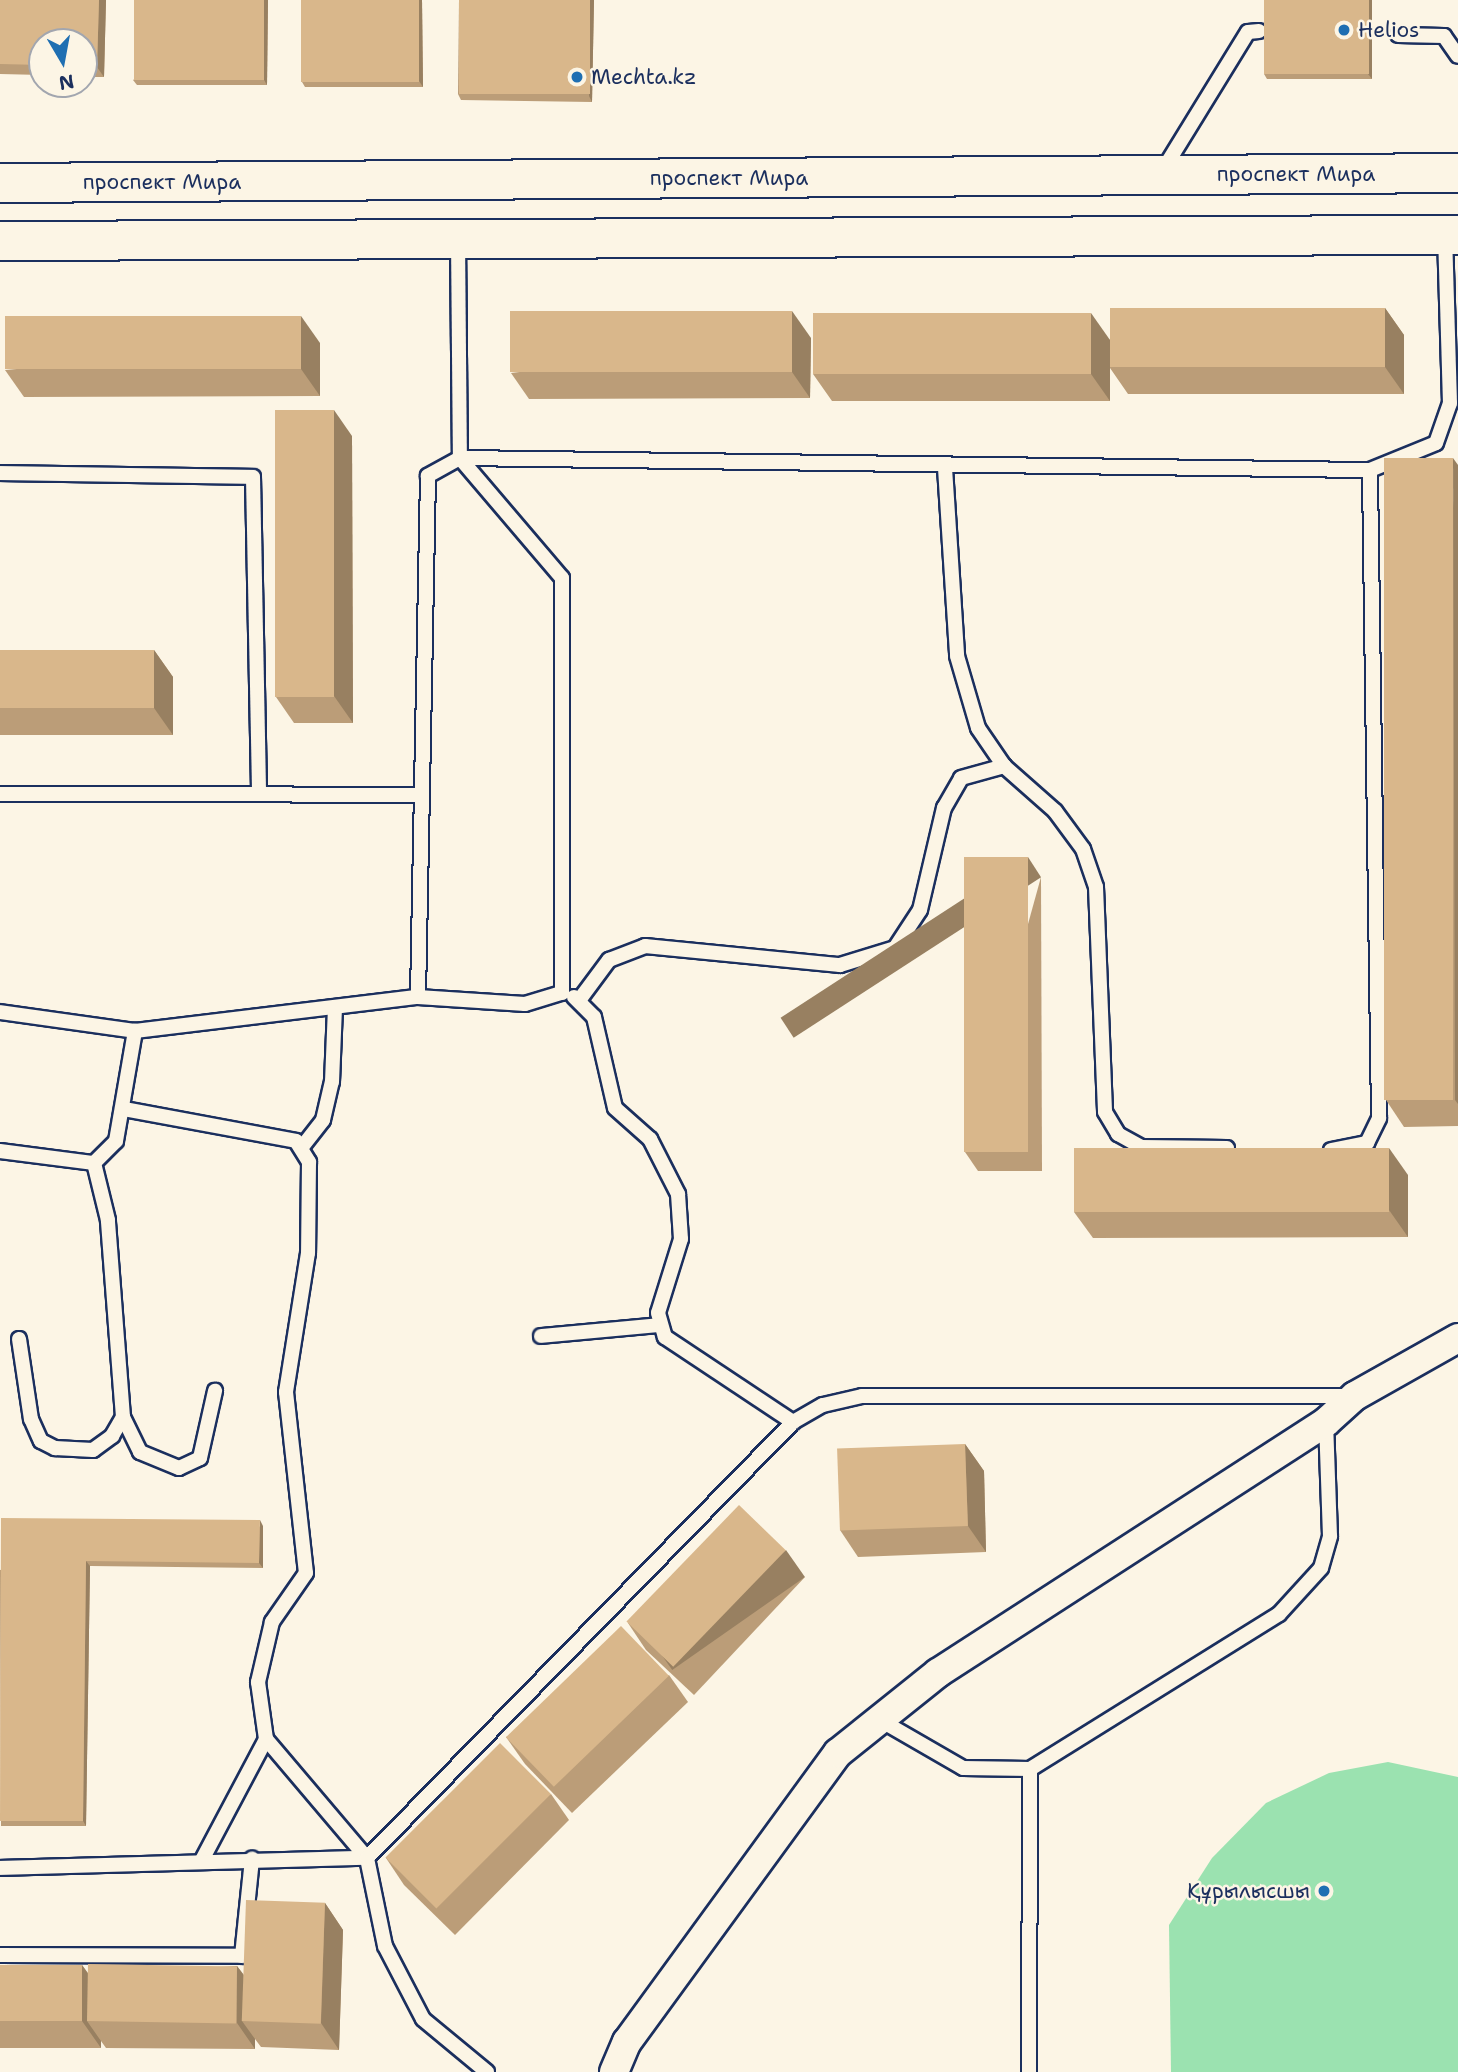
<!DOCTYPE html>
<html>
<head>
<meta charset="utf-8">
<style>
	body { margin:0 }
	#map { position:relative; width:1458px; height:2072px; overflow:hidden; background:#fcf5e5; font-family:"Shantell Sans",sans-serif }
	div>[style] { position:absolute }
	.green>* { inset:0; background:#9be2b0 }
	.roads { filter:drop-shadow(2px 0 #1b2f5e) drop-shadow(-2px 0 #1b2f5e) drop-shadow(0 2px #1b2f5e) drop-shadow(0 -2px #1b2f5e) }
	.service>* { height:14px; margin:-7px; padding:0 7px; transform-origin:7px; border-radius:7px; background:#fcf5e5 }
	.minor>* { height:28px; margin:-14px; padding:0 14px; transform-origin:14px; border-radius:14px; background:#fcf5e5 }
	.secondary>* { height:38px; margin:-19px; padding:0 19px; transform-origin:19px; border-radius:19px; background:#fcf5e5 }
	.wall>* { inset:0; background:#bb9d78 }
	.shaded-wall>* { inset:0; background:#988061; transform-origin:0 0 }
	.building>* { inset:0; background:#d9b78b; transform-origin:0 0 }
	.dots>* { width:19px; height:19px; translate:-50% -50%; box-sizing:border-box; border:4px solid #fcf5e5; border-radius:50% }
	span { translate:-50% -50%; white-space:nowrap; text-align:center; line-height:1.15; -webkit-text-stroke:5px #fcf5e5; paint-order:stroke }
	.poi-label { font-size:21px; color:#1b2f5e }
	.left { translate:0 -50%; text-align:left }
	.right { translate:-100% -50%; text-align:right }
	.street-label { font-size:21px; color:#1b2f5e }
	.north { position:absolute; left:28px; top:28px; width:70px; height:70px; box-sizing:border-box; background:#fcf5e5; border:2px solid #a2a6af; border-radius:50%; rotate:170deg; font-size:19px; font-weight:700; line-height:28px; text-align:center; color:#1b2f5e }
	.north::after { content:''; display:block; margin:auto; width:24px; height:32px; background:#1f6fb2; clip-path:polygon(50% 0,100% 100%,50% 72%,0 100%) }
</style>
</head>
<body>
<div id="map">
	<div class="green">
		<i style="clip-path:polygon(1388px 1762px,1458px 1777px,1458px 2072px,1171px 2072px,1169px 1925px,1212px 1858px,1266px 1803px,1329px 1773px)"></i>
	</div>
	<div class="roads">
		<div class="service">
			<i style="left:1398px;top:35px;width:46px;rotate:1.2deg"></i>
			<i style="left:1444px;top:36px;width:24px;rotate:55deg"></i>
			<i style="left:1163px;top:170px;width:162px;rotate:-58.4deg"></i>
			<i style="left:1248px;top:32px;width:11px;rotate:-5deg"></i>
			<i style="left:458px;top:239px;width:219px;rotate:89.5deg"></i>
			<i style="left:460px;top:458px;width:910px;rotate:0.76deg"></i>
			<i style="left:1370px;top:470px;width:71px;rotate:-22.2deg"></i>
			<i style="left:1436px;top:443px;width:42px;rotate:-70.7deg"></i>
			<i style="left:1450px;top:403px;width:166px;rotate:-91.7deg"></i>
			<i style="left:945px;top:468px;width:188px;rotate:86.3deg"></i>
			<i style="left:957px;top:656px;width:75px;rotate:73.7deg"></i>
			<i style="left:978px;top:728px;width:46px;rotate:55.6deg"></i>
			<i style="left:1004px;top:766px;width:68px;rotate:41.4deg"></i>
			<i style="left:1055px;top:811px;width:47px;rotate:53.6deg"></i>
			<i style="left:1083px;top:849px;width:40px;rotate:71.1deg"></i>
			<i style="left:1096px;top:887px;width:225px;rotate:87.7deg"></i>
			<i style="left:1105px;top:1112px;width:26px;rotate:59deg"></i>
			<i style="left:1118px;top:1134px;width:26px;rotate:29deg"></i>
			<i style="left:1141px;top:1147px;width:86px;rotate:0.7deg"></i>
			<i style="left:0;top:473px;width:253px;rotate:0.9deg"></i>
			<i style="left:253px;top:477px;width:317px;rotate:88.9deg"></i>
			<i style="left:0;top:794px;width:418px;rotate:0.1deg"></i>
			<i style="left:574px;top:997px;width:28px;rotate:45deg"></i>
			<i style="left:594px;top:1017px;width:93px;rotate:77deg"></i>
			<i style="left:615px;top:1108px;width:47px;rotate:41.5deg"></i>
			<i style="left:650px;top:1139px;width:62px;rotate:63deg"></i>
			<i style="left:678px;top:1194px;width:45px;rotate:86.2deg"></i>
			<i style="left:681px;top:1239px;width:77px;rotate:107.3deg"></i>
			<i style="left:658px;top:1313px;width:25px;rotate:74deg"></i>
			<i style="left:665px;top:1337px;width:154px;rotate:33.6deg"></i>
			<i style="left:580px;top:999px;width:49px;rotate:-53.4deg"></i>
			<i style="left:609px;top:960px;width:39px;rotate:-21deg"></i>
			<i style="left:645px;top:946px;width:196px;rotate:5.6deg"></i>
			<i style="left:840px;top:965px;width:58px;rotate:-17.2deg"></i>
			<i style="left:895px;top:948px;width:45px;rotate:-56.7deg"></i>
			<i style="left:920px;top:910px;width:105px;rotate:-76.8deg"></i>
			<i style="left:944px;top:808px;width:34px;rotate:-60deg"></i>
			<i style="left:961px;top:778px;width:45px;rotate:-15.6deg"></i>
			<i style="left:0;top:1012px;width:136px;rotate:8deg"></i>
			<i style="left:124px;top:1109px;width:175px;rotate:10.5deg"></i>
			<i style="left:296px;top:1141px;width:25px;rotate:58deg"></i>
			<i style="left:309px;top:1162px;width:91px;rotate:90.6deg"></i>
			<i style="left:308px;top:1253px;width:141px;rotate:99deg"></i>
			<i style="left:286px;top:1392px;width:182px;rotate:83.7deg"></i>
			<i style="left:306px;top:1573px;width:60px;rotate:124.8deg"></i>
			<i style="left:272px;top:1622px;width:62px;rotate:103.1deg"></i>
			<i style="left:258px;top:1682px;width:58px;rotate:82deg"></i>
			<i style="left:266px;top:1739px;width:156px;rotate:49.7deg"></i>
			<i style="left:302px;top:1147px;width:34px;rotate:-52deg"></i>
			<i style="left:323px;top:1120px;width:39px;rotate:-77deg"></i>
			<i style="left:332px;top:1082px;width:75px;rotate:-87.7deg"></i>
			<i style="left:1331px;top:1150px;width:37px;rotate:-11deg"></i>
			<i style="left:1367px;top:1143px;width:28px;rotate:-64deg"></i>
			<i style="left:1379px;top:1118px;width:648px;rotate:-90.8deg"></i>
			<i style="left:0;top:1151px;width:95px;rotate:7.3deg"></i>
			<i style="left:94px;top:1163px;width:31px;rotate:-45deg"></i>
			<i style="left:116px;top:1141px;width:112px;rotate:-80.2deg"></i>
			<i style="left:135px;top:1031px;width:285px;rotate:-6.9deg"></i>
			<i style="left:418px;top:997px;width:107px;rotate:3.7deg"></i>
			<i style="left:525px;top:1004px;width:39px;rotate:-17deg"></i>
			<i style="left:562px;top:993px;width:415px;rotate:-90deg"></i>
			<i style="left:562px;top:578px;width:157px;rotate:-130.4deg"></i>
			<i style="left:460px;top:458px;width:37px;rotate:151deg"></i>
			<i style="left:428px;top:476px;width:521px;rotate:91.1deg"></i>
			<i style="left:541px;top:1336px;width:119px;rotate:-5.3deg"></i>
			<i style="left:19px;top:1339px;width:81px;rotate:81.5deg"></i>
			<i style="left:31px;top:1419px;width:24px;rotate:66deg"></i>
			<i style="left:41px;top:1441px;width:16px;rotate:27deg"></i>
			<i style="left:55px;top:1448px;width:38px;rotate:3deg"></i>
			<i style="left:93px;top:1450px;width:24px;rotate:-36deg"></i>
			<i style="left:112px;top:1436px;width:22px;rotate:-60deg"></i>
			<i style="left:123px;top:1417px;width:198px;rotate:-94.4deg"></i>
			<i style="left:108px;top:1220px;width:59px;rotate:-103.8deg"></i>
			<i style="left:123px;top:1417px;width:39px;rotate:64deg"></i>
			<i style="left:140px;top:1452px;width:42px;rotate:22.3deg"></i>
			<i style="left:179px;top:1468px;width:23px;rotate:-25deg"></i>
			<i style="left:200px;top:1458px;width:69px;rotate:-77.4deg"></i>
			<i style="left:880px;top:1720px;width:96px;rotate:30deg"></i>
			<i style="left:963px;top:1768px;width:67px;rotate:0.9deg"></i>
			<i style="left:1030px;top:1769px;width:293px;rotate:-31.9deg"></i>
			<i style="left:1279px;top:1614px;width:62px;rotate:-47.6deg"></i>
			<i style="left:1321px;top:1568px;width:33px;rotate:-74deg"></i>
			<i style="left:1330px;top:1536px;width:114px;rotate:-92deg"></i>
			<i style="left:202px;top:1860px;width:137px;rotate:-62.1deg"></i>
			<i style="left:0;top:1868px;width:367px;rotate:-1.6deg"></i>
			<i style="left:0;top:1955px;width:242px;rotate:0.2deg"></i>
			<i style="left:242px;top:1956px;width:98px;rotate:-84.1deg"></i>
			<i style="left:487px;top:2072px;width:83px;rotate:-140.4deg"></i>
			<i style="left:423px;top:2019px;width:82px;rotate:-117.5deg"></i>
			<i style="left:385px;top:1946px;width:90px;rotate:-101.6deg"></i>
			<i style="left:367px;top:1858px;width:610px;rotate:-45.66deg"></i>
			<i style="left:793px;top:1422px;width:34px;rotate:-30deg"></i>
			<i style="left:823px;top:1405px;width:40px;rotate:-13deg"></i>
			<i style="left:862px;top:1396px;width:488px"></i>
			<i style="left:1029px;top:2072px;width:303px;rotate:-89.8deg"></i>
		</div>
		<div class="minor">
			<i style="left:614px;top:2072px;width:33px;rotate:-67deg"></i>
			<i style="left:627px;top:2042px;width:358px;rotate:-53.9deg"></i>
			<i style="left:838px;top:1753px;width:128px;rotate:-38.7deg"></i>
			<i style="left:938px;top:1673px;width:462px;rotate:-32.9deg"></i>
			<i style="left:1326px;top:1422px;width:39px;rotate:-42deg"></i>
			<i style="left:1355px;top:1396px;width:118px;rotate:-29.4deg"></i>
		</div>
		<div class="secondary">
			<i style="left:0;top:183px;width:1458px;rotate:-0.39deg"></i>
			<i style="left:0;top:241px;width:1458px;rotate:-0.24deg"></i>
		</div>
	</div>
	<div class="wall">
		<i style="clip-path:polygon(0 0,106px 0,104px 77px,84px 77px,84px 42px,42px 42px,42px 75px,0 74px)"></i>
		<i style="clip-path:polygon(268px 0,267px 85px,137px 85px,133px 80px)"></i>
		<i style="clip-path:polygon(301px 0,422px 0,423px 87px,305px 87px,302px 82px)"></i>
		<i style="clip-path:polygon(459px 0,594px 0,592px 102px,461px 100px,458px 94px)"></i>
		<i style="clip-path:polygon(1264px 0,1372px 0,1372px 79px,1267px 79px,1264px 74px)"></i>
		<i style="clip-path:polygon(1385px 308px,1404px 335px,1404px 394px,1128px 394px,1110px 368px,1110px 401px,832px 401px,813px 374px)"></i>
		<i style="clip-path:polygon(811px 338px,810px 398px,529px 399px,511px 373px)"></i>
		<i style="clip-path:polygon(320px 343px,320px 396px,24px 397px,5px 370px)"></i>
		<i style="clip-path:polygon(352px 436px,353px 723px,294px 723px,276px 697px)"></i>
		<i style="clip-path:polygon(1458px 465px,1458px 1126px,1404px 1127px,1386px 1100px)"></i>
		<i style="clip-path:polygon(154px 650px,173px 677px,173px 735px,0 735px,0 651px)"></i>
		<i style="clip-path:polygon(1041px 877px,1042px 1171px,978px 1171px,965px 1152px)"></i>
		<i style="clip-path:polygon(1408px 1175px,1408px 1237px,1093px 1238px,1074px 1212px)"></i>
		<i style="clip-path:polygon(965px 1444px,984px 1471px,986px 1552px,858px 1557px,840px 1530px)"></i>
		<i style="clip-path:polygon(263px 1526px,263px 1568px,90px 1566px,86px 1826px,1px 1826px,0 1570px)"></i>
		<i style="clip-path:polygon(805px 1577px,694px 1695px,646px 1650px,628px 1623px)"></i>
		<i style="clip-path:polygon(669px 1675px,688px 1702px,572px 1813px,525px 1764px,506px 1737px)"></i>
		<i style="clip-path:polygon(551px 1794px,569px 1820px,455px 1935px,404px 1885px,386px 1858px)"></i>
		<i style="clip-path:polygon(325px 1903px,343px 1930px,339px 2050px,261px 2047px,255px 2039px,255px 2049px,106px 2048px,101px 2041px,101px 2048px,0 2048px,0 1965px,82px 1965px,88px 1973px,237px 1966px,244px 1975px)"></i>
	</div>
	<div class="shaded-wall">
		<i style="clip-path:polygon(99px 0,106px 0,104px 77px,97px 67px)"></i>
		<i style="clip-path:polygon(264px 0,268px 0,267px 85px,264px 80px)"></i>
		<i style="clip-path:polygon(419px 0,422px 0,423px 87px,419px 81px)"></i>
		<i style="clip-path:polygon(590px 0,594px 0,592px 102px,589px 96px)"></i>
		<i style="clip-path:polygon(1369px 0,1372px 0,1372px 79px,1368px 74px)"></i>
		<i style="clip-path:polygon(1385px 308px,1404px 335px,1404px 394px,1385px 367px)"></i>
		<i style="clip-path:polygon(792px 311px,811px 338px,810px 398px,792px 372px)"></i>
		<i style="clip-path:polygon(1091px 313px,1110px 340px,1110px 401px,1091px 374px)"></i>
		<i style="clip-path:polygon(301px 316px,320px 343px,320px 396px,301px 369px)"></i>
		<i style="clip-path:polygon(334px 410px,352px 436px,353px 723px,334px 696px)"></i>
		<i style="clip-path:polygon(1453px 458px,1458px 465px,1458px 1104px,1455px 1100px)"></i>
		<i style="clip-path:polygon(154px 650px,173px 677px,173px 735px,154px 708px)"></i>
		<i style="left:1028px;top:857px;width:24px;height:295px;rotate:57deg"></i>
		<i style="clip-path:polygon(1389px 1148px,1408px 1175px,1408px 1237px,1389px 1210px)"></i>
		<i style="clip-path:polygon(965px 1444px,984px 1471px,986px 1552px,968px 1526px)"></i>
		<i style="clip-path:polygon(260px 1520px,263px 1526px,263px 1568px,259px 1563px)"></i>
		<i style="left:786px;top:1550px;width:33px;height:162px;rotate:55deg"></i>
		<i style="clip-path:polygon(86px 1561px,90px 1566px,86px 1826px,83px 1821px)"></i>
		<i style="clip-path:polygon(325px 1903px,343px 1930px,339px 2050px,321px 2023px)"></i>
		<i style="clip-path:polygon(82px 1965px,100px 1991px,87px 2021px,101px 2041px,101px 2048px,82px 2021px)"></i>
		<i style="clip-path:polygon(237px 1966px,256px 1992px,242px 2021px,255px 2039px,255px 2049px,237px 2023px)"></i>
	</div>
	<div class="building">
		<i style="clip-path:polygon(0 0,99px 0,97px 67px,84px 67px,84px 42px,42px 42px,42px 65px,0 64px)"></i>
		<i style="left:134px;top:0;width:130px;height:80px"></i>
		<i style="left:301px;top:0;width:118px;height:82px"></i>
		<i style="left:459px;top:0;width:131px;height:94px"></i>
		<i style="left:1264px;top:0;width:105px;height:74px"></i>
		<i style="left:1385px;top:308px;width:59px;height:275px;rotate:90deg"></i>
		<i style="left:792px;top:311px;width:61px;height:282px;rotate:90deg"></i>
		<i style="left:1091px;top:313px;width:61px;height:278px;rotate:90deg"></i>
		<i style="left:301px;top:316px;width:53px;height:296px;rotate:90deg"></i>
		<i style="left:275px;top:410px;width:59px;height:287px"></i>
		<i style="left:1384px;top:458px;width:69px;height:642px"></i>
		<i style="left:154px;top:650px;width:58px;height:154px;rotate:90deg"></i>
		<i style="left:1028px;top:857px;width:295px;height:64px;rotate:90deg"></i>
		<i style="left:1074px;top:1148px;width:315px;height:64px"></i>
		<i style="left:965px;top:1444px;width:82px;height:128px;rotate:88deg"></i>
		<i style="left:739px;top:1505px;width:65px;height:162px;rotate:44deg"></i>
		<i style="clip-path:polygon(1px 1518px,260px 1520px,259px 1563px,86px 1561px,83px 1821px,0 1821px)"></i>
		<i style="left:621px;top:1626px;width:69px;height:160px;rotate:46deg"></i>
		<i style="left:500px;top:1743px;width:72px;height:162px;rotate:45deg"></i>
		<i style="left:246px;top:1900px;width:79px;height:121px;rotate:2deg"></i>
		<i style="left:88px;top:1964px;width:149px;height:57px;rotate:1deg"></i>
		<i style="left:0;top:1965px;width:82px;height:56px"></i>
	</div>
	<div class="dots">
		<i style="left:1344px;top:30px;background:#1f6fb2"></i>
		<i style="left:577px;top:77px;background:#1f6fb2"></i>
		<i style="left:1324px;top:1891px;background:#1f6fb2"></i>
	</div>
	<div class="poi-label">
		<span class="left" style="left:1358px;top:30px">Helios</span>
		<span class="left" style="left:591px;top:77px">Mechta.kz</span>
		<span class="right" style="left:1310px;top:1891px">Құрылысшы</span>
	</div>
	<div class="street-label">
		<span style="left:1296px;top:174px">проспект Мира</span>
		<span style="left:729px;top:178px">проспект Мира</span>
		<span style="left:162px;top:182px">проспект Мира</span>
	</div>
	<div class="north">N</div>
</div>
</body>
</html>
